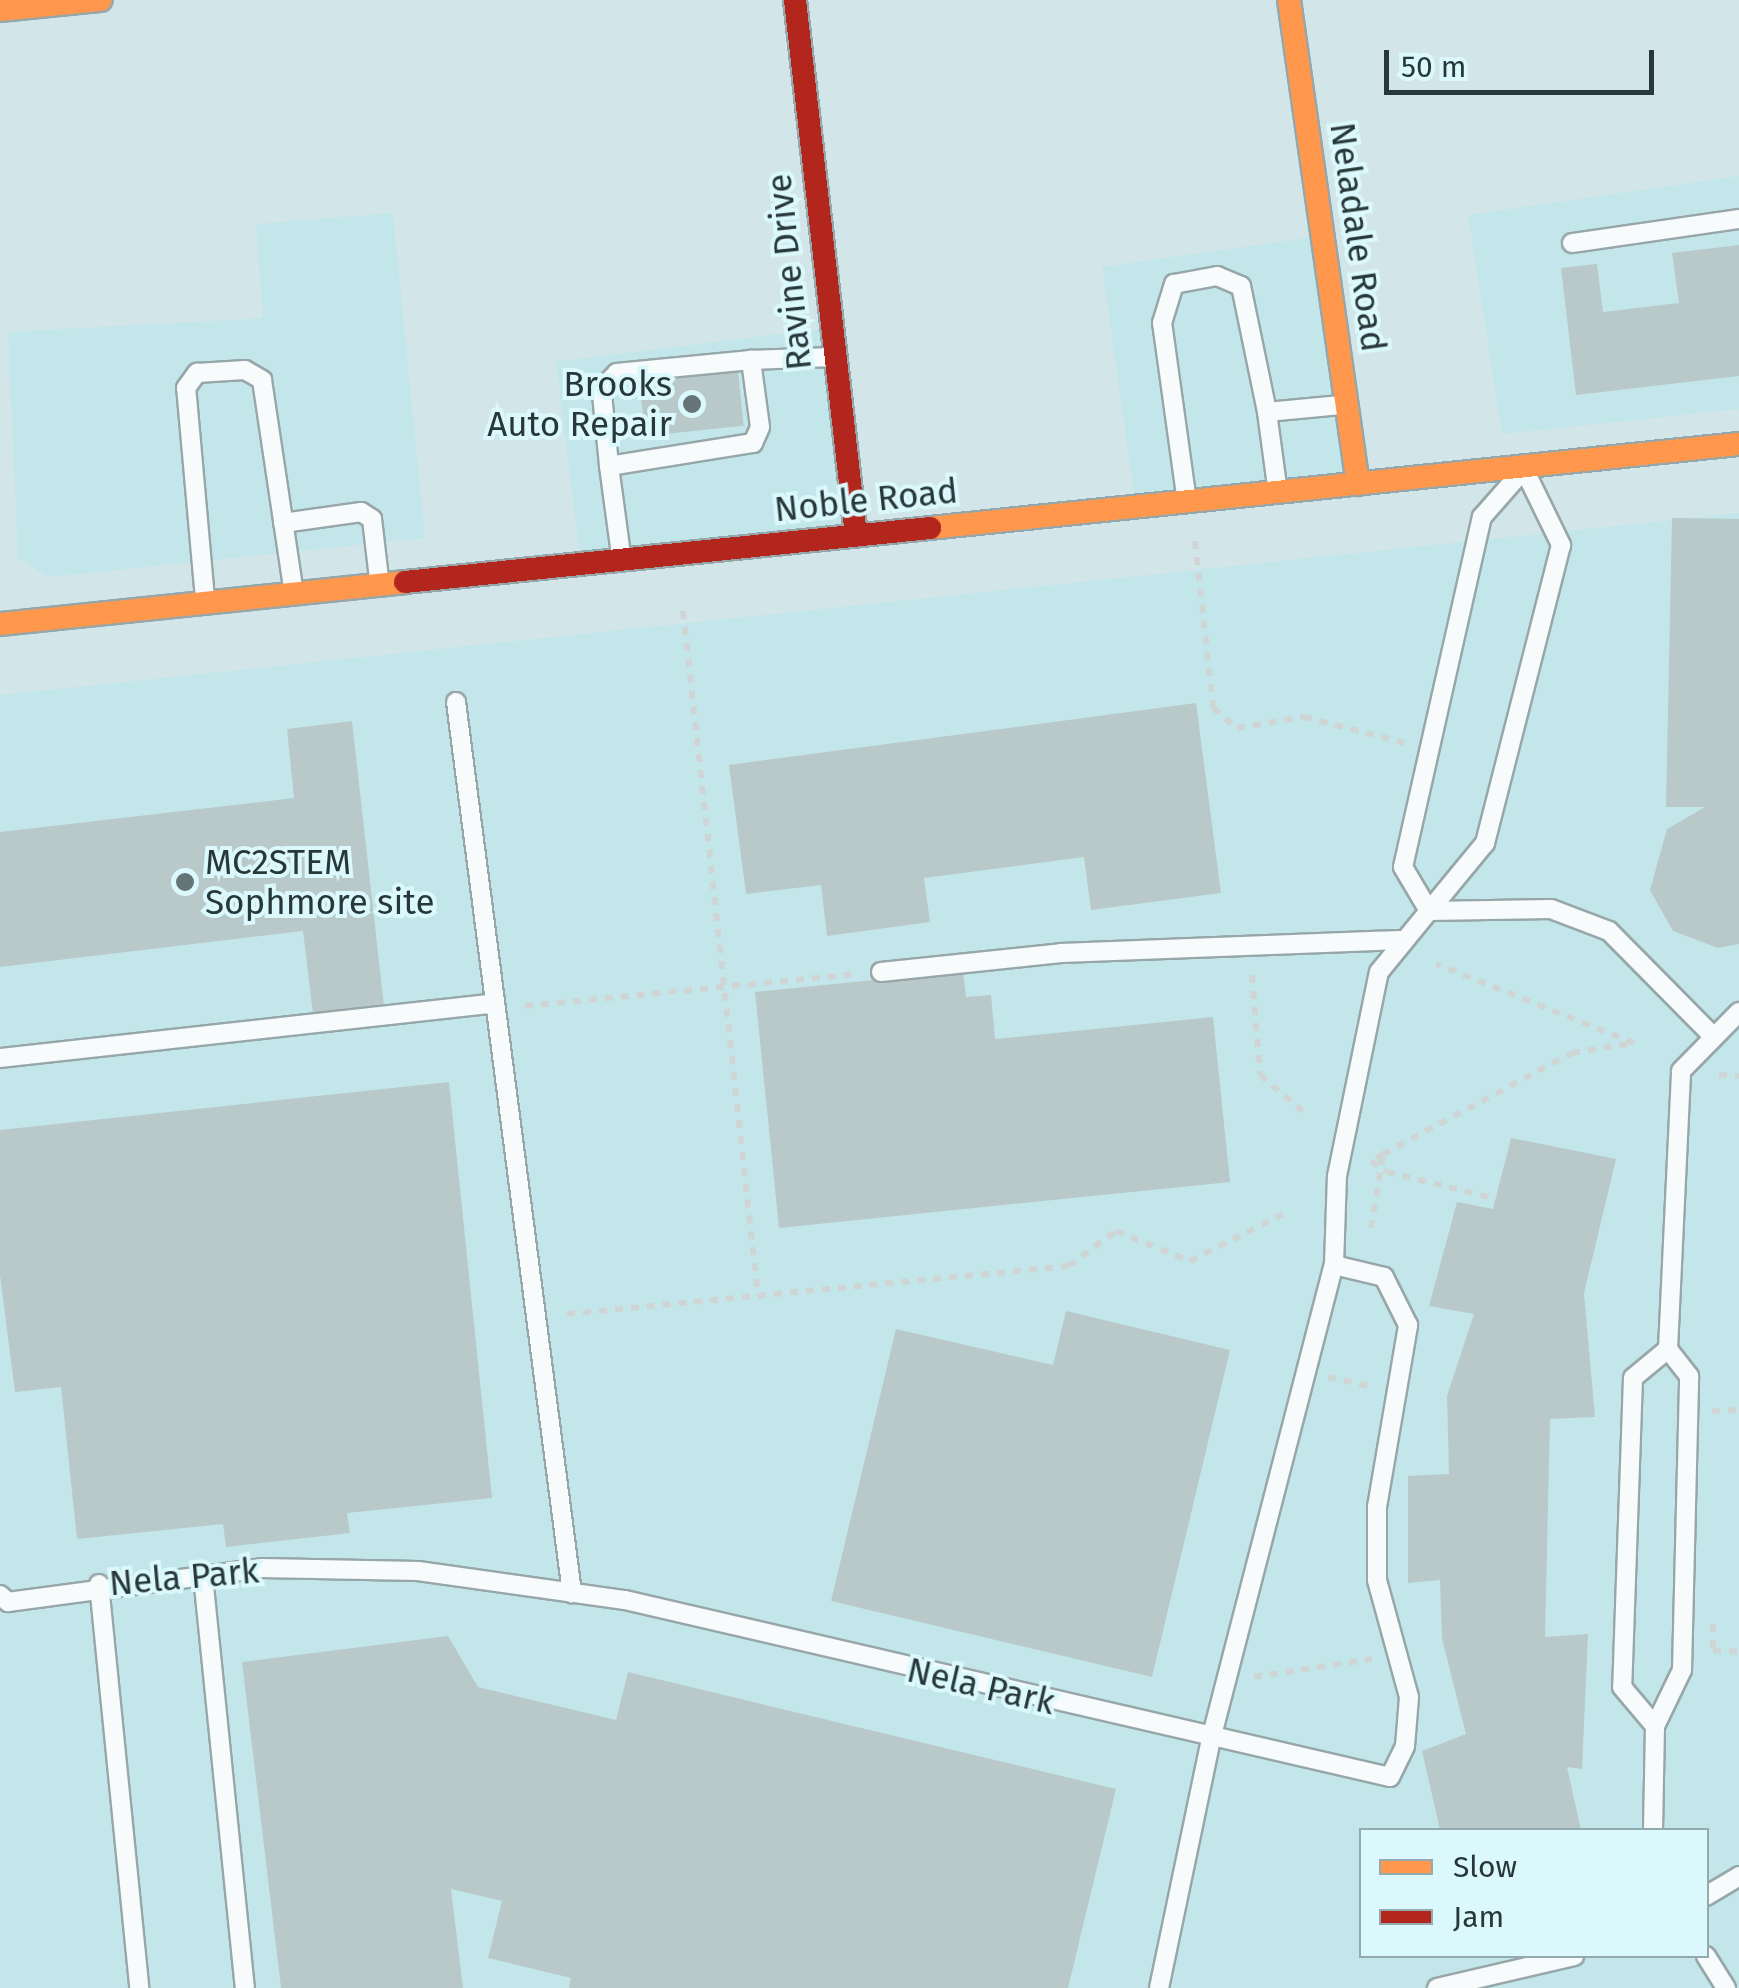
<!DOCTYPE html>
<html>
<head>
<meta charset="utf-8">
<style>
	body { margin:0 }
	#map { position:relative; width:1739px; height:1988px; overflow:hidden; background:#d2e6e9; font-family:"Fira Sans",sans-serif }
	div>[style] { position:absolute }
	.built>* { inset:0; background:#c3e6eb; transform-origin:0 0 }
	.building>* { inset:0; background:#b9c9c9; transform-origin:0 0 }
	.path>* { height:6px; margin-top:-3px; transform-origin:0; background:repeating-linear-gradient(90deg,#cfd5d5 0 8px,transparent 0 16px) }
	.roads { filter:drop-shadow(2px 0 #97a7a9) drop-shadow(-2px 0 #97a7a9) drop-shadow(0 2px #97a7a9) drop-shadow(0 -2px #97a7a9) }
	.lane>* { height:18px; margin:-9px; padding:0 9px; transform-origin:9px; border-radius:9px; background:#f8fbfc }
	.slow>* { height:22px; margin:-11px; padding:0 11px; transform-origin:11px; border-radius:11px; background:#ff974d }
	.jam>* { height:22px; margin:-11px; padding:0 11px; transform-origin:11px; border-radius:11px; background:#b3261e }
	.dots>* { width:28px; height:28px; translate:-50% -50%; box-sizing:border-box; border:5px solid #dbf9fd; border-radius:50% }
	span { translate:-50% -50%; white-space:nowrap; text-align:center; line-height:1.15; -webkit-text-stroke:8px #dbf9fd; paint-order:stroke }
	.street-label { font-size:35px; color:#283739 }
	.poi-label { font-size:35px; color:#283739 }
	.right { translate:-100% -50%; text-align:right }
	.left { translate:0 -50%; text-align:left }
	.legend { position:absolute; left:1359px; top:1828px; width:350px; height:130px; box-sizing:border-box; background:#dbf9fd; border:2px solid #93abaf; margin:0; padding:12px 18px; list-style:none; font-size:30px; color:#283739 }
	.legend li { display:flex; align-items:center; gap:20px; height:50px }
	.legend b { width:50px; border:2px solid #93abaf }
	.scale { position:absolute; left:1384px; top:50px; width:270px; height:45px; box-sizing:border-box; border:5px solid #283739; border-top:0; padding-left:12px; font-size:30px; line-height:35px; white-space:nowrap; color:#283739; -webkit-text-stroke:8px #dbf9fd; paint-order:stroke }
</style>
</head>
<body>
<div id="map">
	<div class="built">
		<i style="clip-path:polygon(1739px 176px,1739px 409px,1502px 434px,1468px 215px)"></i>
		<i style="clip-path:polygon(393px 213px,425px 538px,49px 577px,18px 559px,8px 332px,263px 318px,256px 224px)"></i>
		<i style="left:1322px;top:236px;width:251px;height:222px;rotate:82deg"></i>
		<i style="left:830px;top:328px;width:209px;height:276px;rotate:83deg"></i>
		<i style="clip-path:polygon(evenodd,1739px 513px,1739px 1988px,0 1988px,0 695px,1739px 513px,1362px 1830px,1706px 1830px,1706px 1956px,1362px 1956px,1362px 1830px)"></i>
	</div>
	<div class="building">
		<i style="clip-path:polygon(1739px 245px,1739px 376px,1576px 395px,1561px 268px,1597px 264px,1603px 312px,1679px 303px,1672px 253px)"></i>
		<i style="left:738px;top:372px;width:54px;height:99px;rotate:84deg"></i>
		<i style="clip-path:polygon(1672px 518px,1739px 519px,1739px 944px,1718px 948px,1673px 931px,1650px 890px,1667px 829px,1705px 807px,1666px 807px)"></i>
		<i style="clip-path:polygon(1196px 703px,1221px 893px,1091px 910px,1084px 857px,924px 878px,930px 922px,827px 936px,821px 885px,746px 894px,729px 765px)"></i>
		<i style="clip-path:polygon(352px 721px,384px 1006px,313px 1014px,303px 931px,0 967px,0 832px,294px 798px,287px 729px)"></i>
		<i style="clip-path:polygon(963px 971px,966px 997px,991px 995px,995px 1039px,1213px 1017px,1230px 1182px,779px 1228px,755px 992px)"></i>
		<i style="clip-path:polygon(449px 1082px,492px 1498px,347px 1513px,350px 1533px,226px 1547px,223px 1524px,77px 1539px,61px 1387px,15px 1392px,0 1275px,0 1130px)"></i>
		<i style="clip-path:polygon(1511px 1138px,1616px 1159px,1584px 1293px,1595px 1417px,1550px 1419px,1545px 1637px,1588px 1634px,1582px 1769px,1567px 1767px,1581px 1830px,1440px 1830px,1422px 1751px,1466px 1734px,1442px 1638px,1440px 1580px,1408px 1583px,1408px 1476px,1449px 1474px,1447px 1396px,1474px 1314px,1429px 1306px,1457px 1202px,1493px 1209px)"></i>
		<i style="clip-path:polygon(1066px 1311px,1230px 1350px,1152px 1677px,831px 1601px,896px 1329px,1053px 1365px)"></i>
		<i style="clip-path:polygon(448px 1636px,478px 1687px,616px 1720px,628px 1672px,1116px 1789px,1068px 1988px,569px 1988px,571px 1978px,488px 1958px,502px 1901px,451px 1889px,463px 1988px,281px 1988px,242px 1662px)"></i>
	</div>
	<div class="path">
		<i style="left:1195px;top:541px;width:168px;rotate:83.8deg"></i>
		<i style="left:1213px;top:708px;width:31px;rotate:40deg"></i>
		<i style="left:1237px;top:728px;width:68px;rotate:-9.3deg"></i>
		<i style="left:1304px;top:717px;width:104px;rotate:14.4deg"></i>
		<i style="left:683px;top:611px;width:689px;rotate:83.75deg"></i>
		<i style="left:1252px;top:975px;width:100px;rotate:85.4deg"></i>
		<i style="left:1260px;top:1075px;width:63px;rotate:40.5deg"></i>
		<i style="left:525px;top:1006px;width:334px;rotate:-5.5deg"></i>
		<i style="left:1719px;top:1075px;width:20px;rotate:3deg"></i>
		<i style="left:1383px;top:1154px;width:14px;rotate:150deg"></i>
		<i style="left:1371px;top:1161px;width:19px;rotate:35deg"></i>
		<i style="left:1387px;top:1172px;width:110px;rotate:13.7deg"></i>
		<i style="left:1371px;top:1228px;width:75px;rotate:-80.8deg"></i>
		<i style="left:1383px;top:1154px;width:214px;rotate:-28.1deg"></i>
		<i style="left:1572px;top:1053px;width:63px;rotate:-9.2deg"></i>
		<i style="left:1634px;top:1043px;width:213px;rotate:-158.2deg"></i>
		<i style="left:567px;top:1314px;width:504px;rotate:-5.46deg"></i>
		<i style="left:1069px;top:1266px;width:59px;rotate:-36.7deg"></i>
		<i style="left:1116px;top:1231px;width:80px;rotate:22.1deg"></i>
		<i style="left:1190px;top:1261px;width:104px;rotate:-26.8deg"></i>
		<i style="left:1328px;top:1377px;width:47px;rotate:12.3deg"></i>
		<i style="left:1712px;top:1411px;width:27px;rotate:-2deg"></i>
		<i style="left:1713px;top:1624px;width:26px;rotate:90deg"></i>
		<i style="left:1713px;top:1650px;width:26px;rotate:4deg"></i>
		<i style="left:1254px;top:1677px;width:119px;rotate:-8.7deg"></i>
	</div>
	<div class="roads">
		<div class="lane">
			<i style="left:1572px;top:243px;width:169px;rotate:-8.2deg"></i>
			<i style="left:751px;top:360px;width:80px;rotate:-2.1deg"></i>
			<i style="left:1267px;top:412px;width:75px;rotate:82.3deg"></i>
			<i style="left:609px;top:466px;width:146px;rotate:-9.1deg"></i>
			<i style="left:753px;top:443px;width:17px;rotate:-66deg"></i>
			<i style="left:760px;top:427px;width:68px;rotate:-97.7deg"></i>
			<i style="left:751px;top:360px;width:135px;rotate:174.5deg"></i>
			<i style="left:617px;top:373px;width:14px;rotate:135deg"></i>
			<i style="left:607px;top:383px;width:12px;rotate:114deg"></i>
			<i style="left:602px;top:394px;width:72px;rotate:84.4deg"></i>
			<i style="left:609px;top:466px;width:90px;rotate:82.3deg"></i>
			<i style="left:1524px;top:469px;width:85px;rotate:64deg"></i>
			<i style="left:1561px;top:545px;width:308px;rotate:104.3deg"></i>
			<i style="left:1485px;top:843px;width:88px;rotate:129.5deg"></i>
			<i style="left:1429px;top:911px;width:51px;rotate:-120.6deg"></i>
			<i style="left:1403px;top:867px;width:359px;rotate:-77.3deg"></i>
			<i style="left:1482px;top:517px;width:64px;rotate:-48.8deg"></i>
			<i style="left:1186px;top:495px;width:174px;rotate:-97.9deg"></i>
			<i style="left:1162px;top:323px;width:41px;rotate:-72.9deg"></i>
			<i style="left:1174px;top:284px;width:44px;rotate:-10.5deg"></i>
			<i style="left:1217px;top:276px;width:26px;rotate:23deg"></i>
			<i style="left:1241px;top:286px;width:129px;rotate:78.3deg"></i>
			<i style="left:1267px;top:412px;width:74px;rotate:-5.4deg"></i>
			<i style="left:283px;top:523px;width:79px;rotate:-8deg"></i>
			<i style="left:361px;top:512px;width:13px;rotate:32deg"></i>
			<i style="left:372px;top:519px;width:60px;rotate:83.3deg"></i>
			<i style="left:205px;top:599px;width:212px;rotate:-95.1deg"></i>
			<i style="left:186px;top:388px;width:19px;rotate:-54deg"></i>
			<i style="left:197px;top:373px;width:48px;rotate:-3.6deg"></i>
			<i style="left:245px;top:370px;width:20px;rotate:30deg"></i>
			<i style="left:262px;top:380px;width:209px;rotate:81.5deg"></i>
			<i style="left:456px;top:702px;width:899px;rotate:82.58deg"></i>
			<i style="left:881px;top:972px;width:181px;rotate:-6deg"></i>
			<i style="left:1061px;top:953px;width:339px;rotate:-2.2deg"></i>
			<i style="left:0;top:1058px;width:494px;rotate:-6.3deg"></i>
			<i style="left:1668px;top:1349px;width:45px;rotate:140.4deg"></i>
			<i style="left:1633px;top:1378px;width:309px;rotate:92deg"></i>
			<i style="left:1622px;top:1687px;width:51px;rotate:49.8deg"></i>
			<i style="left:1655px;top:1726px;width:62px;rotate:-64.3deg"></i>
			<i style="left:1682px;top:1670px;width:294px;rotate:-88.6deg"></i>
			<i style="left:1689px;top:1376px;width:34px;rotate:-128deg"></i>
			<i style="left:1668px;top:1349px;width:278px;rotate:-87.3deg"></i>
			<i style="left:1681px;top:1071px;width:83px;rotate:-45.5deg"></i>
			<i style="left:203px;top:1576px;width:414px;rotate:84.2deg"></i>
			<i style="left:99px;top:1584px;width:406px;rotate:84.3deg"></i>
			<i style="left:0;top:1595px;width:11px;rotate:41deg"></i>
			<i style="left:8px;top:1602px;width:256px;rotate:-7.6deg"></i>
			<i style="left:262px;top:1568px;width:156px;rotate:1.1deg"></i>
			<i style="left:418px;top:1571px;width:209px;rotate:8deg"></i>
			<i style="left:625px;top:1600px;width:785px;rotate:13.03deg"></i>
			<i style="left:1390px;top:1777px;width:34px;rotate:-64deg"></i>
			<i style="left:1405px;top:1746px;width:49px;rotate:-85.3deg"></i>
			<i style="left:1409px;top:1697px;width:121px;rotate:-105.3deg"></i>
			<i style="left:1377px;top:1580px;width:73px;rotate:-90deg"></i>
			<i style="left:1377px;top:1507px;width:185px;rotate:-80.3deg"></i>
			<i style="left:1408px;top:1325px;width:54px;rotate:-116.6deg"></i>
			<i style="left:1384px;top:1277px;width:51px;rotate:-166.5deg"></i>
			<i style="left:1653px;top:1830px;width:104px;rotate:-88.9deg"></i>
			<i style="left:1706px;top:1896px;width:39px;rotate:-31deg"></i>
			<i style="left:1706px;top:1956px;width:38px;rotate:58deg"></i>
			<i style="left:1159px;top:1988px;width:254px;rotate:-78.2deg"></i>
			<i style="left:1211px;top:1739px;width:490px;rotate:-75.5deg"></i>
			<i style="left:1334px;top:1265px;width:89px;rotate:-88.1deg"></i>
			<i style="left:1337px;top:1176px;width:208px;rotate:-78.4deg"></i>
			<i style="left:1379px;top:972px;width:79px;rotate:-50.7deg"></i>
			<i style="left:1429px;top:911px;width:122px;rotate:-0.9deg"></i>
			<i style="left:1551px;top:909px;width:62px;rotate:20.8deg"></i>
			<i style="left:1609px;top:931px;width:149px;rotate:45.3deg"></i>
			<i style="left:1437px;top:1988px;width:141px;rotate:-13.1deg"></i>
		</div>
		<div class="slow">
			<i style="left:1289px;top:0;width:489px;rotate:81.9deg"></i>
			<i style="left:0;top:10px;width:101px;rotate:-5.7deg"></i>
			<i style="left:930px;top:528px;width:813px;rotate:-5.93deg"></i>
			<i style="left:0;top:624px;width:407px;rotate:-5.9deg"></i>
		</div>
		<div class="jam">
			<i style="left:795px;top:0;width:538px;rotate:83.5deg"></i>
			<i style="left:405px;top:582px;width:528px;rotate:-5.87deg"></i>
		</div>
	</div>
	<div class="dots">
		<i style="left:692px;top:404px;background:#647477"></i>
		<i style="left:185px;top:882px;background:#647477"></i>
	</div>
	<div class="street-label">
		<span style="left:1358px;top:237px;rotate:82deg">Neladale Road</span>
		<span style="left:789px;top:272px;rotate:-96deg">Ravine Drive</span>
		<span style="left:866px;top:500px;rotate:-6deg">Noble Road</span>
		<span style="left:184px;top:1577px;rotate:-5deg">Nela Park</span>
		<span style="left:981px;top:1686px;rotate:13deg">Nela Park</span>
	</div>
	<div class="poi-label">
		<span class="right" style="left:672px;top:404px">Brooks<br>Auto Repair</span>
		<span class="left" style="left:205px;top:882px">MC2STEM<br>Sophmore site</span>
	</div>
	<ul class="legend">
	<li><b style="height:12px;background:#ff974d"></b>Slow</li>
	<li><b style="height:12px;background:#b3261e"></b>Jam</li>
	</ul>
	<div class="scale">50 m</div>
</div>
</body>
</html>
